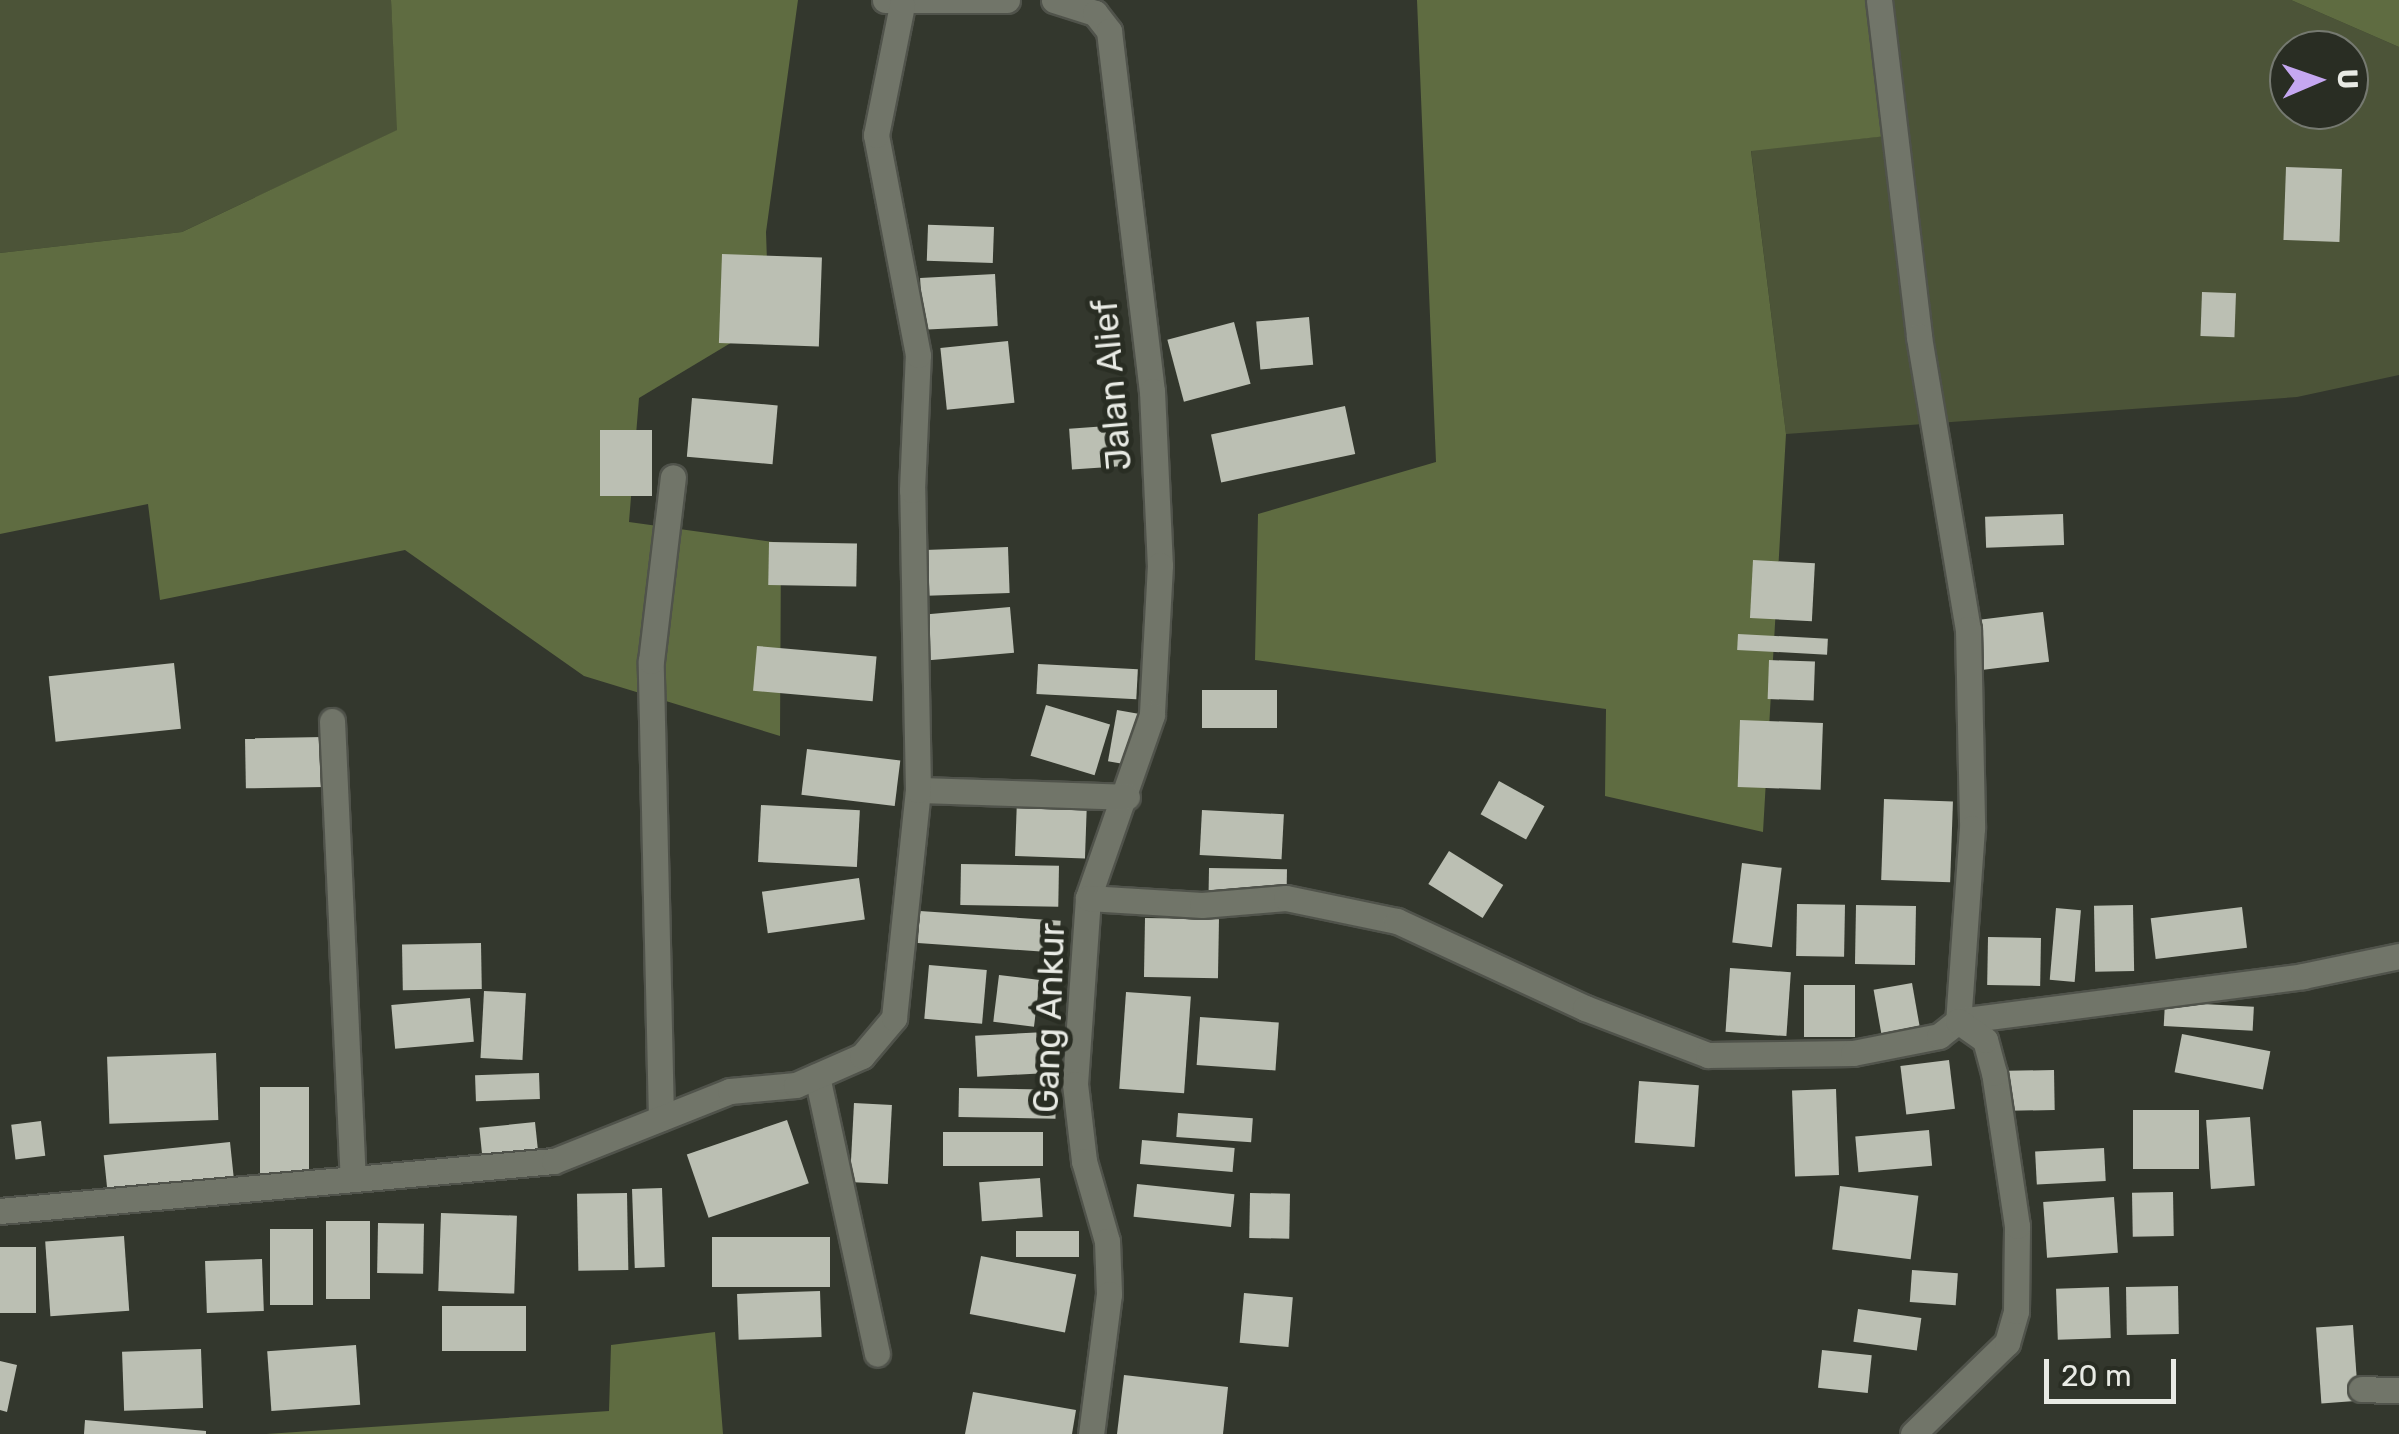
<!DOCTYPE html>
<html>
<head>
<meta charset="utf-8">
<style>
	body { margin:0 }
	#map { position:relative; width:2399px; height:1434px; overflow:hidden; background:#33372d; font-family:Rubik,sans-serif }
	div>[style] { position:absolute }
	.green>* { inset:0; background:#4c5438 }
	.forest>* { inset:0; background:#5f6c41 }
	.building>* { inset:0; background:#bbbfb3; transform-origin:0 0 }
	.roads { filter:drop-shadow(2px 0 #50534b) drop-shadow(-2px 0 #50534b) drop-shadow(0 2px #50534b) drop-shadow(0 -2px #50534b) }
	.minor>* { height:25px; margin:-12.5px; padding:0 12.5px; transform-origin:12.5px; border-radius:12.5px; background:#717569 }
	span { translate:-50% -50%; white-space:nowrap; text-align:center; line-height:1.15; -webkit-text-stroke:10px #292d23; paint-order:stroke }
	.street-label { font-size:35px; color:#e8eae4 }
	.north { position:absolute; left:2269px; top:30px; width:100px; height:100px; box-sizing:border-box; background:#292d23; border:2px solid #757970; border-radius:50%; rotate:88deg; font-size:28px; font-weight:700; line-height:40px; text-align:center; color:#e8eae4 }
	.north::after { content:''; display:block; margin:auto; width:35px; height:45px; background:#c5a7f1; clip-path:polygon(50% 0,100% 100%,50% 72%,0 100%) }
	.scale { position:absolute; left:2044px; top:1359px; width:132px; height:45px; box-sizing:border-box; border:5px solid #e8eae4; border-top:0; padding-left:12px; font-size:30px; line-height:35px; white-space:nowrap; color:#e8eae4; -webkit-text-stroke:8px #292d23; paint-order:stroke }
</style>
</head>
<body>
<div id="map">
	<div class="green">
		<i style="clip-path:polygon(0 0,391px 0,398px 130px,182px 232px,0 253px)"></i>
		<i style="clip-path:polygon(evenodd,1894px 0,2291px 0,2399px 47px,2399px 375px,2297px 397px,1786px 434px,1751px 150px,1895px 135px,1894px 0,2289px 50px,2349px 50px,2349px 110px,2289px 110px,2289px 50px)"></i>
	</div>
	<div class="forest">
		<i style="clip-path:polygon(391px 0,798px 0,766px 232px,769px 320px,639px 398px,629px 522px,781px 543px,780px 736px,584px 676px,405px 550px,160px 600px,148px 504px,0 534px,0 253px,182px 232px,397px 130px)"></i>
		<i style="clip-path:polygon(1417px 0,1894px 0,1896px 135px,1751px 151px,1786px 434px,1763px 832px,1605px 796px,1606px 709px,1255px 660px,1258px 514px,1436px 462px)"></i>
		<i style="clip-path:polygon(2291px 0,2399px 0,2399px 47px)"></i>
		<i style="clip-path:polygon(715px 1332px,723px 1434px,266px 1434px,609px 1411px,611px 1345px)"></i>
	</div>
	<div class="building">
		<i style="left:2286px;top:167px;width:56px;height:73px;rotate:2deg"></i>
		<i style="left:994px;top:227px;width:36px;height:66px;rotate:92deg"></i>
		<i style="left:722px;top:254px;width:100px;height:89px;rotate:2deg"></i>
		<i style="left:995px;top:274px;width:52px;height:75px;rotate:87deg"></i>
		<i style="left:2202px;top:292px;width:34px;height:44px;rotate:2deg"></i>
		<i style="left:1309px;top:317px;width:48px;height:53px;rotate:85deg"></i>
		<i style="left:1234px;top:322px;width:64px;height:69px;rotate:75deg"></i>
		<i style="left:1008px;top:341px;width:62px;height:68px;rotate:84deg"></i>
		<i style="left:692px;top:398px;width:86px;height:59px;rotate:5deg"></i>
		<i style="left:1345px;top:406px;width:49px;height:137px;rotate:78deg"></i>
		<i style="left:1121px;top:425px;width:41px;height:52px;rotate:86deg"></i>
		<i style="left:600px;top:430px;width:52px;height:66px"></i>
		<i style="left:2063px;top:514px;width:31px;height:78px;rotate:88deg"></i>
		<i style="left:769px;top:542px;width:88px;height:43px;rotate:1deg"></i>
		<i style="left:1008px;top:547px;width:46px;height:90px;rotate:88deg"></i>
		<i style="left:1753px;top:560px;width:62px;height:58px;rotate:3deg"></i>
		<i style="left:1010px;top:607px;width:46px;height:91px;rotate:85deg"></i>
		<i style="left:2043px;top:612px;width:50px;height:68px;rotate:83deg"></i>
		<i style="left:1738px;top:634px;width:90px;height:16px;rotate:3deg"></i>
		<i style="left:757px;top:646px;width:120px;height:45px;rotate:5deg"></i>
		<i style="left:1769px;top:660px;width:46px;height:39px;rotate:2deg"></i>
		<i style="left:174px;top:663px;width:66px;height:126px;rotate:84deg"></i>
		<i style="left:1038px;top:664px;width:100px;height:30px;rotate:3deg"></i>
		<i style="left:1277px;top:690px;width:38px;height:75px;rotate:90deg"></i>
		<i style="left:1046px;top:705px;width:67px;height:53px;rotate:17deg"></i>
		<i style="left:1117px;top:710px;width:23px;height:52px;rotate:10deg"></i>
		<i style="left:1740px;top:720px;width:83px;height:67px;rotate:2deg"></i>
		<i style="left:323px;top:737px;width:50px;height:78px;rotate:89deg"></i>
		<i style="left:807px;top:749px;width:94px;height:46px;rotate:7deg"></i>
		<i style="left:1499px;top:781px;width:52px;height:38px;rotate:29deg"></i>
		<i style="left:1017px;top:799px;width:70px;height:57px;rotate:2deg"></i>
		<i style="left:1884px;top:799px;width:69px;height:81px;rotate:2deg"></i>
		<i style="left:761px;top:805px;width:99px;height:57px;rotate:3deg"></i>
		<i style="left:1202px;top:810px;width:82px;height:45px;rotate:3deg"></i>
		<i style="left:1449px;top:851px;width:64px;height:39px;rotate:32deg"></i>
		<i style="left:1742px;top:863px;width:40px;height:80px;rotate:7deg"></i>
		<i style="left:961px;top:864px;width:98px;height:41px;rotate:1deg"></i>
		<i style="left:1209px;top:868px;width:78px;height:23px;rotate:1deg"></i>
		<i style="left:859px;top:878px;width:42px;height:98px;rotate:82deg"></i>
		<i style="left:1797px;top:904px;width:48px;height:52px;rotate:1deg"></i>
		<i style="left:1856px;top:905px;width:60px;height:59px;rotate:1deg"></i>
		<i style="left:2133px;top:905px;width:66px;height:39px;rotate:89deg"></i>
		<i style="left:2242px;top:907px;width:41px;height:92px;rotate:83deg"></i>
		<i style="left:2056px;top:908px;width:25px;height:72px;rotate:5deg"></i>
		<i style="left:920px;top:911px;width:141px;height:32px;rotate:4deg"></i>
		<i style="left:1145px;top:918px;width:74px;height:59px;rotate:1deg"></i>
		<i style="left:1988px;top:937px;width:53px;height:48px;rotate:1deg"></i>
		<i style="left:481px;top:943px;width:46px;height:79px;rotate:89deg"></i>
		<i style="left:929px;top:965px;width:58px;height:54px;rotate:5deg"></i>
		<i style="left:1730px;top:968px;width:61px;height:64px;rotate:4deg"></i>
		<i style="left:999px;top:975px;width:41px;height:47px;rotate:7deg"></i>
		<i style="left:1912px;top:983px;width:47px;height:39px;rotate:80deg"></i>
		<i style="left:1804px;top:985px;width:51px;height:52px"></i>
		<i style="left:484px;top:991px;width:42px;height:67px;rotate:3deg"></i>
		<i style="left:1126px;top:992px;width:65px;height:97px;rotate:4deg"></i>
		<i style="left:470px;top:998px;width:44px;height:79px;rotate:85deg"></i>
		<i style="left:2165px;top:1002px;width:89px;height:24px;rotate:3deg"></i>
		<i style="left:1200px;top:1017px;width:79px;height:48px;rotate:4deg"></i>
		<i style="left:1046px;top:1032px;width:41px;height:71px;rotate:87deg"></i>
		<i style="left:2182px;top:1034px;width:90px;height:39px;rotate:11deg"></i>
		<i style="left:216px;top:1053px;width:67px;height:109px;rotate:88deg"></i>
		<i style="left:1949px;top:1060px;width:49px;height:49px;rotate:83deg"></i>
		<i style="left:2054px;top:1070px;width:40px;height:46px;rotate:89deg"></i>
		<i style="left:539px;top:1073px;width:26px;height:64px;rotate:88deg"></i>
		<i style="left:1639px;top:1081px;width:60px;height:62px;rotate:4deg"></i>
		<i style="left:260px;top:1087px;width:49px;height:93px"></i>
		<i style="left:959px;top:1088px;width:97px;height:29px;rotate:1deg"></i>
		<i style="left:1836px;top:1089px;width:86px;height:44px;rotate:88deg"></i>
		<i style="left:854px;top:1103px;width:38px;height:79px;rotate:3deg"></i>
		<i style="left:2133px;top:1110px;width:66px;height:59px"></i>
		<i style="left:1178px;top:1113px;width:75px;height:24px;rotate:4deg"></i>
		<i style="left:2250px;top:1117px;width:69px;height:44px;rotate:86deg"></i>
		<i style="left:787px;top:1120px;width:67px;height:106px;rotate:71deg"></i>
		<i style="left:41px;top:1121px;width:35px;height:30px;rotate:83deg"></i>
		<i style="left:535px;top:1122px;width:28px;height:56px;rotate:84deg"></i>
		<i style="left:1929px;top:1130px;width:36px;height:74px;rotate:85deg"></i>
		<i style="left:943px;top:1132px;width:100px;height:34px"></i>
		<i style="left:1142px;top:1140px;width:93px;height:24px;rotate:5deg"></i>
		<i style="left:230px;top:1142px;width:39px;height:127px;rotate:84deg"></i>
		<i style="left:2104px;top:1148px;width:33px;height:69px;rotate:87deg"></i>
		<i style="left:1040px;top:1178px;width:39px;height:61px;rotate:86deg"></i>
		<i style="left:1137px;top:1184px;width:98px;height:33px;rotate:6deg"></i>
		<i style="left:1840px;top:1186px;width:79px;height:64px;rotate:7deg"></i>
		<i style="left:662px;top:1188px;width:79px;height:30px;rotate:88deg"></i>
		<i style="left:2173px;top:1192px;width:44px;height:41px;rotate:89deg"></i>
		<i style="left:627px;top:1193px;width:77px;height:50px;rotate:89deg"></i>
		<i style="left:1250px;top:1193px;width:40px;height:45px;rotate:1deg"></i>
		<i style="left:2114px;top:1197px;width:56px;height:71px;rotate:86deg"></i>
		<i style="left:441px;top:1213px;width:76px;height:78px;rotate:2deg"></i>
		<i style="left:326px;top:1221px;width:44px;height:78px"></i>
		<i style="left:378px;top:1223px;width:46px;height:50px;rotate:1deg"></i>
		<i style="left:270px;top:1229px;width:43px;height:76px"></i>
		<i style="left:1016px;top:1231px;width:63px;height:26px"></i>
		<i style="left:124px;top:1236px;width:75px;height:79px;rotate:86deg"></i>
		<i style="left:712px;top:1237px;width:118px;height:50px"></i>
		<i style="left:0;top:1247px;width:36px;height:66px"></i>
		<i style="left:981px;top:1256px;width:97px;height:59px;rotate:11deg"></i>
		<i style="left:262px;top:1259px;width:52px;height:57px;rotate:88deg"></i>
		<i style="left:1912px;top:1270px;width:46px;height:32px;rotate:4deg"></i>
		<i style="left:2178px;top:1286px;width:48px;height:52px;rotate:89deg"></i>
		<i style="left:2109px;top:1287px;width:51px;height:53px;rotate:88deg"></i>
		<i style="left:820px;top:1291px;width:46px;height:83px;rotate:88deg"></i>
		<i style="left:1244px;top:1293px;width:49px;height:50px;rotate:5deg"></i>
		<i style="left:442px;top:1306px;width:84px;height:45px"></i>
		<i style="left:1858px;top:1309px;width:64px;height:33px;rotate:8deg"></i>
		<i style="left:2353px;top:1325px;width:76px;height:37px;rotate:86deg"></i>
		<i style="left:356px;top:1345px;width:60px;height:89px;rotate:86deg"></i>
		<i style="left:201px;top:1349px;width:59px;height:79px;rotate:88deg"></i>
		<i style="left:1822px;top:1350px;width:50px;height:38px;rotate:6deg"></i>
		<i style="clip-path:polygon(0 1361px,17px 1365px,7px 1412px,0 1410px)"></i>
		<i style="clip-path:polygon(1124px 1375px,1228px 1387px,1223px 1434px,1117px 1434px)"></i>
		<i style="clip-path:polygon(973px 1392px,1076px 1410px,1072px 1434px,965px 1434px)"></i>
		<i style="clip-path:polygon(85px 1420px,206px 1431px,206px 1434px,84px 1434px)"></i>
	</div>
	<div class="roads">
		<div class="minor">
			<i style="left:885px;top:0;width:122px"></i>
			<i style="left:1054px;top:0;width:43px;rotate:17.6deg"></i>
			<i style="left:1095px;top:13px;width:23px;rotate:52deg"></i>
			<i style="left:1109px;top:31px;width:363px;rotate:83.2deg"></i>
			<i style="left:1152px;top:391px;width:174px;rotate:87.4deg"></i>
			<i style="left:1160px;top:565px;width:150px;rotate:93.1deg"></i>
			<i style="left:1152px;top:715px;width:194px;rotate:109.3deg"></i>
			<i style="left:1088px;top:898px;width:186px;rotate:94deg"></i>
			<i style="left:1075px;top:1084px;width:78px;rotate:83.3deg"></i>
			<i style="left:1084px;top:1161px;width:83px;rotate:74deg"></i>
			<i style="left:1107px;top:1241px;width:53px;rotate:87.8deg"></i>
			<i style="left:1109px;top:1294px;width:141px;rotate:97.3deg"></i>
			<i style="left:1879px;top:0;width:339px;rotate:83.2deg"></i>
			<i style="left:1919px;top:337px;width:296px;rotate:80.5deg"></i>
			<i style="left:1968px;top:629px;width:199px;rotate:88.8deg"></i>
			<i style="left:1972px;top:828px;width:194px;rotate:94.1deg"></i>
			<i style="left:332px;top:721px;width:458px;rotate:87.4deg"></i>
			<i style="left:918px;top:790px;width:209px;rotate:1.9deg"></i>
			<i style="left:1088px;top:898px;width:114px;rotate:3.5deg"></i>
			<i style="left:1202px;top:905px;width:84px;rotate:-4.8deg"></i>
			<i style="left:1286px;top:898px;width:113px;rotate:11.7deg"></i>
			<i style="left:1397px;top:921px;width:207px;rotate:24.8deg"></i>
			<i style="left:1585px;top:1008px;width:132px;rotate:20.9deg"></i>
			<i style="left:1708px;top:1055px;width:145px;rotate:-0.8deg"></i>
			<i style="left:1853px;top:1053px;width:88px;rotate:-11.2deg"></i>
			<i style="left:1939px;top:1036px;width:24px;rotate:-38deg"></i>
			<i style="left:1958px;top:1021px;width:348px;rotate:-7.4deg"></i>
			<i style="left:2303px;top:976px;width:98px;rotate:-11.8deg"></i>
			<i style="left:817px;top:1076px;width:284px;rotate:77.8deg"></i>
			<i style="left:661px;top:1118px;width:457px;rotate:-91.3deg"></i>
			<i style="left:651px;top:661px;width:185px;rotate:-83.2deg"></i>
			<i style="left:0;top:1211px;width:556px;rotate:-5.16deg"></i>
			<i style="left:554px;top:1161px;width:189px;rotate:-21.7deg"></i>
			<i style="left:730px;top:1091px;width:66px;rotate:-5.2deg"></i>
			<i style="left:796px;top:1085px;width:72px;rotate:-23.7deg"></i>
			<i style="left:862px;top:1056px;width:50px;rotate:-49.9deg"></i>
			<i style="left:894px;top:1018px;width:229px;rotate:-84deg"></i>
			<i style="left:918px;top:790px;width:300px;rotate:-91.1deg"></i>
			<i style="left:912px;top:490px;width:135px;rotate:-87.5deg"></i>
			<i style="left:918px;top:355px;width:224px;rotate:-100.8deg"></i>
			<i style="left:876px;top:135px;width:133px;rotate:-78.7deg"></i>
			<i style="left:2361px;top:1389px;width:38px;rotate:2deg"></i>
			<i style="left:1913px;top:1434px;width:131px;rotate:-44.1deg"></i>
			<i style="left:2007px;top:1343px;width:33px;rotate:-74deg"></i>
			<i style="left:2016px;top:1311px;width:85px;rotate:-89.3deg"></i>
			<i style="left:2017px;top:1226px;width:155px;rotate:-98.5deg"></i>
			<i style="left:1994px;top:1073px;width:34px;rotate:-105deg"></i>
			<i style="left:1985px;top:1040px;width:33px;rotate:-145deg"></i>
		</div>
	</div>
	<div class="street-label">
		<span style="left:1112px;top:385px;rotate:-95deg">Jalan Alief</span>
		<span style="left:1049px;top:1018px;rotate:-88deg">Gang Ankur</span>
	</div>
	<div class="north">U</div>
	<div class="scale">20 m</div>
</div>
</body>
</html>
